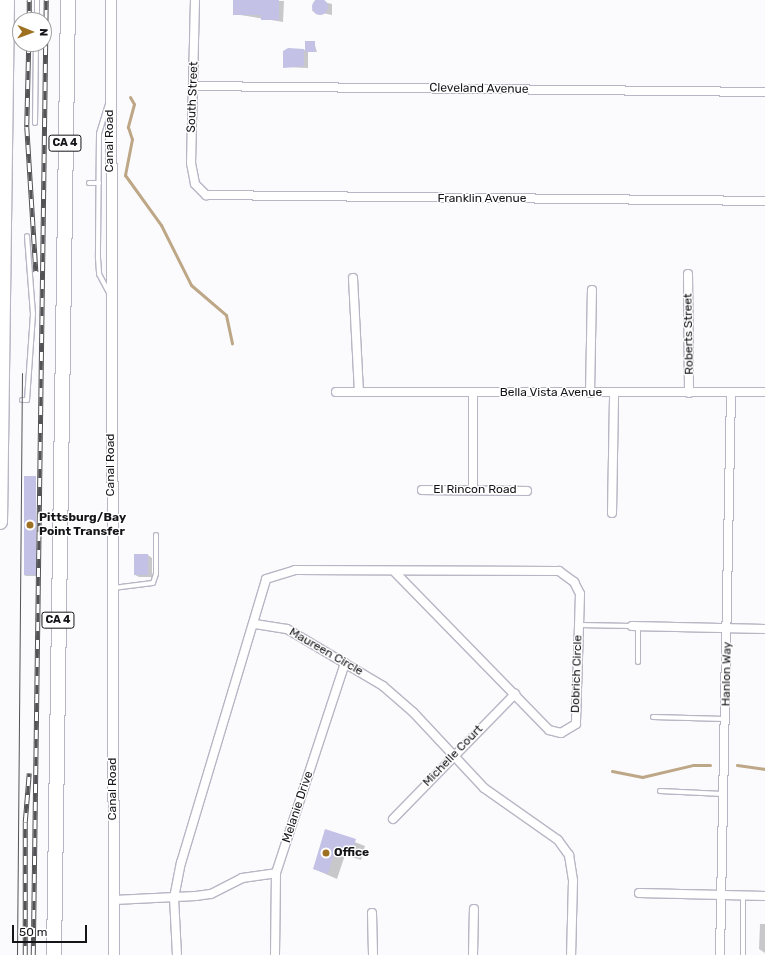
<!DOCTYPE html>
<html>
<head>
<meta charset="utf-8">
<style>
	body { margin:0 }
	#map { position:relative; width:765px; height:955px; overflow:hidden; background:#fbfbfe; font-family:Rubik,sans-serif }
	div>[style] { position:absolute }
	.shadow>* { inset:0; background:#0003 }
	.stream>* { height:3px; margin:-1.5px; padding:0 1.5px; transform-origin:1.5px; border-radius:1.5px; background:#bda787 }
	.building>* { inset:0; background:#c3c1e5; transform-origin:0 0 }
	.round { border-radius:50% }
	.roads { filter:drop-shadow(1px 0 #b7b6c4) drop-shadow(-1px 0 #b7b6c4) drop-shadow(0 1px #b7b6c4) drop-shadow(0 -1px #b7b6c4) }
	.service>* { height:4px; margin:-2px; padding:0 2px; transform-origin:2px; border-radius:2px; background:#fff }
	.minor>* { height:8px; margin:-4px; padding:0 4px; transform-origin:4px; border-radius:4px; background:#fff }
	.tertiary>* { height:10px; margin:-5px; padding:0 5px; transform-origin:5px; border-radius:5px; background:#fff }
	.motorway>* { height:14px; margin:-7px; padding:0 7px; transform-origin:7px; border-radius:7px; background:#fff }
	.tram>* { height:1px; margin:-0.5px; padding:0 0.5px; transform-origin:0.5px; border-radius:0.5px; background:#535357 }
	.rail>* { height:4.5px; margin-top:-2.25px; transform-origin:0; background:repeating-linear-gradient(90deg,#fff 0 9px,#535357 0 18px); box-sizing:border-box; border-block:1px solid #535357 }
	.dots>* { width:11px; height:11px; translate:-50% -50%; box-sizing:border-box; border:2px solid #fff; border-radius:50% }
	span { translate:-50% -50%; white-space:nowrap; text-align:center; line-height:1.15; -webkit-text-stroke:3px #fff; paint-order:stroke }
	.shield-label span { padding:1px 3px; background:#fff; border:1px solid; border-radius:3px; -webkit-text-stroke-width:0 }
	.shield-label { font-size:11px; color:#141419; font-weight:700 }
	.street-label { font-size:12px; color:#141419 }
	.poi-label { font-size:12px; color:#141419; font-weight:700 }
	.left { translate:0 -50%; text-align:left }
	.north { position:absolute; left:12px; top:12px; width:40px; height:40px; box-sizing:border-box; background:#fff; border:1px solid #a1a1a3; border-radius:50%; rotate:91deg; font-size:11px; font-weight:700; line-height:16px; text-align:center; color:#141419 }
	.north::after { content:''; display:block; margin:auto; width:14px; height:18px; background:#9e7122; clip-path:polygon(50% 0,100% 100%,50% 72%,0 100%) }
	.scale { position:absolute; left:12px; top:925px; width:75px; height:18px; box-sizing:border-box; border:2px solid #141419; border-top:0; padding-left:5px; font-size:12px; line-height:14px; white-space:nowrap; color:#141419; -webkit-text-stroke:3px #fff; paint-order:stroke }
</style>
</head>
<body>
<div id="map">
	<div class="shadow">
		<i style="clip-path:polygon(247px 0,284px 1px,283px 22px,234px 14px)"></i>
		<i style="clip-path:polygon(315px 0,332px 4px,332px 15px,312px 11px)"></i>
		<i style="clip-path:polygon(314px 42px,317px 52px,308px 52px,308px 68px,284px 67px)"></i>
		<i style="clip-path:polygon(35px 477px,36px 576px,26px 576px,24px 575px)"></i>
		<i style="clip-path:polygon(148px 555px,152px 558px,152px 577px,139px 577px,135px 575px)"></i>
		<i style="clip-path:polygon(326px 831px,365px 846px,361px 860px,345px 855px,337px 879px,314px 869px)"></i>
		<i style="clip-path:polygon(760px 924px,765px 924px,765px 953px,759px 949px)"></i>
	</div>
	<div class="stream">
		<i style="left:130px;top:97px;width:8px;rotate:60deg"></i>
		<i style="left:134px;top:104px;width:24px;rotate:105deg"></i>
		<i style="left:128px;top:127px;width:13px;rotate:72deg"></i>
		<i style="left:132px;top:139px;width:37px;rotate:101deg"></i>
		<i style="left:125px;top:175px;width:62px;rotate:54.2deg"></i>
		<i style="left:161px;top:225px;width:67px;rotate:63.4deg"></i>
		<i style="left:191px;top:285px;width:46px;rotate:40.6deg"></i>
		<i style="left:226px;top:315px;width:29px;rotate:78deg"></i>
		<i style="left:737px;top:765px;width:28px;rotate:8deg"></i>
		<i style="left:612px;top:771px;width:31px;rotate:11deg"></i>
		<i style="left:642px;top:777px;width:52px;rotate:-13.2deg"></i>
		<i style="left:693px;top:765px;width:17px"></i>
	</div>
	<div class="building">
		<i class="round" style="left:312px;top:-1px;width:16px;height:16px"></i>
		<i style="clip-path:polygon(233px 0,279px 0,279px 20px,261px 20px,261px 15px,233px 15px)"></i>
		<i style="left:305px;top:41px;width:10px;height:11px"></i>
		<i style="clip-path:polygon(288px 48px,304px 49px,304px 66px,283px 68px,283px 51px)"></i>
		<i style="left:24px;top:476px;width:12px;height:99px"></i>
		<i style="left:134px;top:554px;width:14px;height:21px"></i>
		<i style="clip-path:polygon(325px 829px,356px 839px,351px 855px,335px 850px,328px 874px,313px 869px)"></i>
	</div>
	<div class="roads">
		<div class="service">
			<i style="left:37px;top:20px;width:20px;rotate:-90deg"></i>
			<i style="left:108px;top:104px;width:31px;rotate:107deg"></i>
			<i style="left:99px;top:134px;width:124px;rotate:90.5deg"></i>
			<i style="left:98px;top:258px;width:16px;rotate:86deg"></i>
			<i style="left:99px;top:274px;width:21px;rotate:62deg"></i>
			<i style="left:35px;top:123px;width:79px;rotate:-89.3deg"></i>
			<i style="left:89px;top:183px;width:10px"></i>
			<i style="left:22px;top:400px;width:5px"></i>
			<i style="left:27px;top:400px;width:86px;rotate:-86deg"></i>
			<i style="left:33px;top:314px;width:78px;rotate:-94.4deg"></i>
			<i style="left:113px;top:588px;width:40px;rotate:-7.1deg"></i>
			<i style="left:153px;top:583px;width:9px;rotate:-72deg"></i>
			<i style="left:156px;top:574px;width:39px;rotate:-90deg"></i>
			<i style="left:579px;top:625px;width:53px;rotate:1.1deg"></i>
			<i style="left:638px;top:662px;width:35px;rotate:-90deg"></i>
			<i style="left:653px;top:717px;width:72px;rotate:1.6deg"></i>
			<i style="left:660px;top:791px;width:63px;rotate:2.7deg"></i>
			<i style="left:743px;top:955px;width:59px;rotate:-90deg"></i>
		</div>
		<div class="minor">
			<i style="left:195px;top:0;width:163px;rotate:91.4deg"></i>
			<i style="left:191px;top:163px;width:21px;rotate:79deg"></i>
			<i style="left:195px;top:184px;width:16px;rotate:45deg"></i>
			<i style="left:206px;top:195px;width:559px;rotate:0.61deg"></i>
			<i style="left:194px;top:86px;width:571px;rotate:0.6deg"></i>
			<i style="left:688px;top:274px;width:119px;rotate:89.5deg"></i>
			<i style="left:353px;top:278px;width:114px;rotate:87deg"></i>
			<i style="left:336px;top:392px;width:429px"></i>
			<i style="left:590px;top:393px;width:103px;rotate:-88.9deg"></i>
			<i style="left:422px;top:490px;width:105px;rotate:0.5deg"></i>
			<i style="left:473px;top:490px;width:97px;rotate:-90deg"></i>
			<i style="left:612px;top:513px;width:119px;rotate:-89deg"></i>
			<i style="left:255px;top:624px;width:32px;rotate:9deg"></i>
			<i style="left:287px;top:629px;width:112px;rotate:30.7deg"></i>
			<i style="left:383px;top:686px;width:40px;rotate:41deg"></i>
			<i style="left:413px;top:712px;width:104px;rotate:46.9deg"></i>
			<i style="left:484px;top:788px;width:90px;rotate:35.1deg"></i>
			<i style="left:558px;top:840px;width:19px;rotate:54deg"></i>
			<i style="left:569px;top:855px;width:26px;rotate:81deg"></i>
			<i style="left:573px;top:881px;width:74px;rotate:91.5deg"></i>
			<i style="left:632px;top:626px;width:133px;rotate:1.3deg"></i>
			<i style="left:393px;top:819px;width:175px;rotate:-45.7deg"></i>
			<i style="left:639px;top:893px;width:126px;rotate:1.4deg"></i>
			<i style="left:114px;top:900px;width:82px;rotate:-2.8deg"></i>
			<i style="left:196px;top:896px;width:15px;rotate:-8deg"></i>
			<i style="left:211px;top:894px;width:35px;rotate:-27deg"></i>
			<i style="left:242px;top:878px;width:34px;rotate:-8deg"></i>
			<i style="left:372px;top:913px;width:42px;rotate:88.6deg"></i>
			<i style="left:177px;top:955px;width:57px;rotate:-93deg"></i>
			<i style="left:174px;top:898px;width:36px;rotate:-79deg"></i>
			<i style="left:181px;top:863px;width:296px;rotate:-73.3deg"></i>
			<i style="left:266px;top:579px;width:30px;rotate:-17deg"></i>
			<i style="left:295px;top:570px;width:264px;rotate:0.2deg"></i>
			<i style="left:559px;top:571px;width:19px;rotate:36deg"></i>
			<i style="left:574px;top:582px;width:13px;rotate:63deg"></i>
			<i style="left:580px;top:594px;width:130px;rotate:91.8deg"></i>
			<i style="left:576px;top:724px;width:17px;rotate:149deg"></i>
			<i style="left:561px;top:733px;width:12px;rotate:-166deg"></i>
			<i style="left:549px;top:730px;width:221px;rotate:-134.3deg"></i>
			<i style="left:275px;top:955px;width:82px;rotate:-89.3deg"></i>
			<i style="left:276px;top:873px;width:221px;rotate:-71.8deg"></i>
			<i style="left:473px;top:955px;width:46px;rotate:-88.8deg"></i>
			<i style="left:720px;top:955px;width:563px;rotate:-88.88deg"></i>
		</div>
		<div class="tertiary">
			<i style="left:111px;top:0;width:955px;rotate:89.82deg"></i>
		</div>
		<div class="motorway">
			<i style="left:0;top:522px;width:522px;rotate:-89.23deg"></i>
			<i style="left:54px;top:955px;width:955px;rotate:-89.16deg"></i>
		</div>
	</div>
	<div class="tram">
		<i style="left:17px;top:955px;width:582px;rotate:-89.51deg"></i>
	</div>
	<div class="rail">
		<i style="left:29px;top:20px;width:20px;rotate:-90deg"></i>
		<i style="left:29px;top:44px;width:83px;rotate:91.4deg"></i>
		<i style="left:27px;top:127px;width:145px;rotate:86.4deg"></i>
		<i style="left:25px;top:955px;width:133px;rotate:-90deg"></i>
		<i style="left:25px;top:822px;width:49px;rotate:-85.3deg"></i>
		<i style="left:33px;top:955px;width:955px;rotate:-89.22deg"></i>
	</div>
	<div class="dots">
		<i style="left:30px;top:525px;background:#9e7122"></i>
		<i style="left:326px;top:853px;background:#9e7122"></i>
	</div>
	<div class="shield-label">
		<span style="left:65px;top:143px">CA 4</span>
		<span style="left:58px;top:620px">CA 4</span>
	</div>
	<div class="street-label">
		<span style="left:479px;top:89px;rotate:1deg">Cleveland Avenue</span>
		<span style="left:193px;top:97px;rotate:-88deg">South Street</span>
		<span style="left:110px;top:141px;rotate:-90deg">Canal Road</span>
		<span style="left:482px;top:199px">Franklin Avenue</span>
		<span style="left:689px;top:334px;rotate:-91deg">Roberts Street</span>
		<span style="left:551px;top:393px">Bella Vista Avenue</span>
		<span style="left:111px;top:465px;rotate:-90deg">Canal Road</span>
		<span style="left:475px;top:490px">El Rincon Road</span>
		<span style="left:326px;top:652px;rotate:30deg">Maureen Circle</span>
		<span style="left:577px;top:674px;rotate:-88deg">Dobrich Circle</span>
		<span style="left:727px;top:674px;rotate:-89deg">Hanlon Way</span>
		<span style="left:453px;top:756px;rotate:-46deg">Michelle Court</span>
		<span style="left:113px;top:789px;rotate:-90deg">Canal Road</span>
		<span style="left:298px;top:807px;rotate:-72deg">Melanie Drive</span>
	</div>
	<div class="poi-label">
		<span class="left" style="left:39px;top:525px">Pittsburg/Bay<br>Point Transfer</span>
		<span class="left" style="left:334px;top:853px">Office</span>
	</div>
	<div class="north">N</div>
	<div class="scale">50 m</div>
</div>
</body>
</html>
